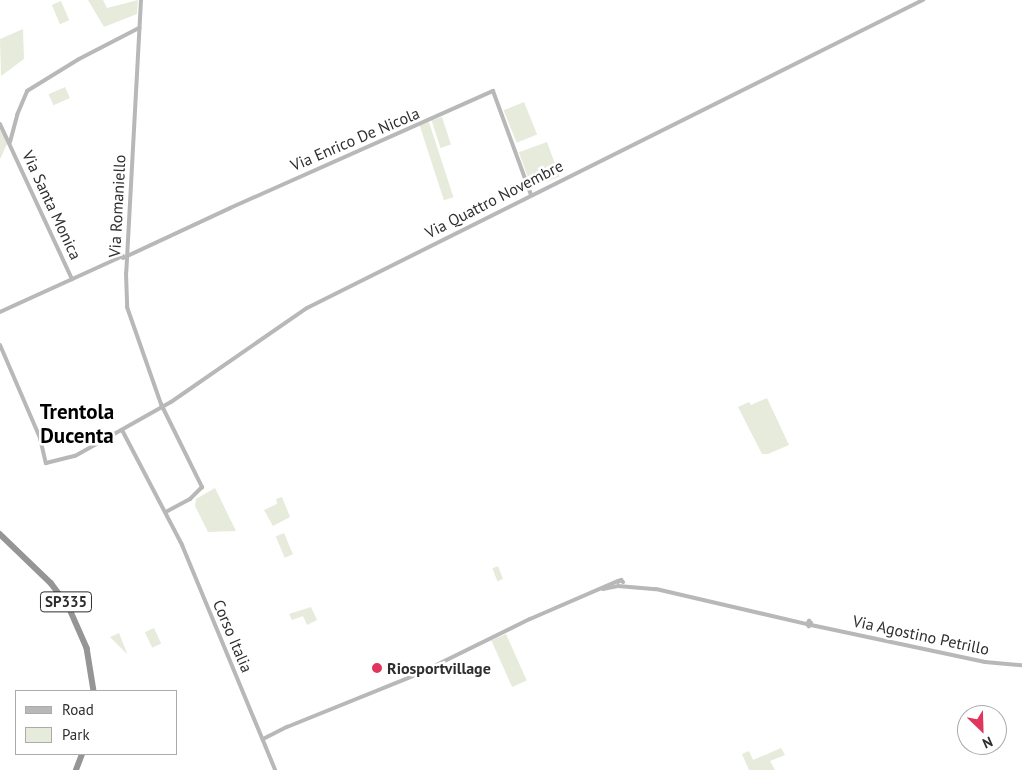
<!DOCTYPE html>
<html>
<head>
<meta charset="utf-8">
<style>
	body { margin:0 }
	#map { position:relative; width:1022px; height:770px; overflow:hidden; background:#fff; font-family:"PT Sans",sans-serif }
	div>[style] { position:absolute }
	.green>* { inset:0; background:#e6ebdb; transform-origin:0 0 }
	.secondary>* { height:4px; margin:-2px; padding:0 2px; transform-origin:2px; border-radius:2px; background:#b8b8b8 }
	.highway>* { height:5.5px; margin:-2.75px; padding:0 2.75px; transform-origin:2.75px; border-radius:2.75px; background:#959595 }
	.dots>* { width:14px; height:14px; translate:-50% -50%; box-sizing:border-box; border:2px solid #fff; border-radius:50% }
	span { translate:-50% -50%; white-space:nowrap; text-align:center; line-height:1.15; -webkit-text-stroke:5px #fff; paint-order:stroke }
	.shield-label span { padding:1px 4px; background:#fff; border:1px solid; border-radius:4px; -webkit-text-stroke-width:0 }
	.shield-label { font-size:15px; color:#2e2e2e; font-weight:700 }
	.street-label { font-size:16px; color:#2e2e2e }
	.poi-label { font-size:16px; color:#2e2e2e; font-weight:700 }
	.left { translate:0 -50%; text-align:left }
	.district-label { font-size:21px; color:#000; font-weight:700 }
	.legend { position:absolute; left:15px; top:690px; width:162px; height:65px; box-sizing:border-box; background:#fff; border:1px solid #ababab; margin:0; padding:6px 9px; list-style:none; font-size:15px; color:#2e2e2e }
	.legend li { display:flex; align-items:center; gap:10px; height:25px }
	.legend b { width:25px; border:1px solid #ababab }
	.north { position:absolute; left:957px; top:705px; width:50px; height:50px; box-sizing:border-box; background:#fff; border:1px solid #ababab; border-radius:50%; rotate:156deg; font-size:14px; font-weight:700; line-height:20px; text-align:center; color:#2e2e2e }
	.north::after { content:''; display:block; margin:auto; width:18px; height:22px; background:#e0355c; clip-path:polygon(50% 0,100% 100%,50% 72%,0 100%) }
</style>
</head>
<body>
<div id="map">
	<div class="green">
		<i style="clip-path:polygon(88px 0,103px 0,107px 8px,138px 0,137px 14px,104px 27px)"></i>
		<i style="left:61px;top:1px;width:21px;height:10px;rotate:67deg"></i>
		<i style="clip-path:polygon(23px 29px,24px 59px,1px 76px,0 39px)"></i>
		<i style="left:65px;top:87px;width:12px;height:18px;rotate:66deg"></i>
		<i style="left:524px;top:102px;width:35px;height:22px;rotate:68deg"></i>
		<i style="left:442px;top:117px;width:29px;height:11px;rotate:72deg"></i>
		<i style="left:429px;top:122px;width:79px;height:10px;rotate:72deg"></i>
		<i style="clip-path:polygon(0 128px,8px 142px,0 159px)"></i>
		<i style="left:547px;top:142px;width:37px;height:30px;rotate:70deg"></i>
		<i style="clip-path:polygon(767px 398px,789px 445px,768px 454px,762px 454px,738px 407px,749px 402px,751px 405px)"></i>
		<i style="clip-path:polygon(215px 488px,236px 531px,208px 532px,195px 506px,196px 499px)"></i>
		<i style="clip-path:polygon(282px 497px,290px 517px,273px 526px,264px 510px,277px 504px,276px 499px)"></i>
		<i style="left:284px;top:533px;width:23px;height:9px;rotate:67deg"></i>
		<i style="left:498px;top:566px;width:14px;height:6px;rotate:69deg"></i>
		<i style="clip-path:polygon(311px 607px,317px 620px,307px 625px,303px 616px,292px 620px,289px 614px)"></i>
		<i style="left:154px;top:628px;width:17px;height:10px;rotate:65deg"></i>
		<i style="clip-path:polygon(119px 633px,127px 653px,127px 654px,110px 637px)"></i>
		<i style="left:506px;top:634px;width:51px;height:16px;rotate:66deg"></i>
		<i style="clip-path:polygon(781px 748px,785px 755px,770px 761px,775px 770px,749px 770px,742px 754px,749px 751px,753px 760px)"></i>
	</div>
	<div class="secondary">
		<i style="left:141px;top:0;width:273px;rotate:93.1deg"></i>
		<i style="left:126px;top:273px;width:34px;rotate:88deg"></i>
		<i style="left:127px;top:307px;width:103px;rotate:70.7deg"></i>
		<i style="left:161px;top:404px;width:93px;rotate:63.7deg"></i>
		<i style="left:202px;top:487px;width:17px;rotate:135deg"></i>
		<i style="left:190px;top:499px;width:27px;rotate:152deg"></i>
		<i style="left:0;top:124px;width:171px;rotate:65.1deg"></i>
		<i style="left:10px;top:142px;width:28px;rotate:-75deg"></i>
		<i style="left:17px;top:115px;width:26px;rotate:-67deg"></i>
		<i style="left:27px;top:91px;width:61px;rotate:-31.6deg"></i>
		<i style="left:79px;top:59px;width:68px;rotate:-27.3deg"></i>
		<i style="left:123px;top:258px;width:118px;rotate:-25deg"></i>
		<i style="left:230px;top:208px;width:288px;rotate:-24deg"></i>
		<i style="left:493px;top:91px;width:111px;rotate:69.9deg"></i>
		<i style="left:0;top:312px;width:135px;rotate:-24.5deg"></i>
		<i style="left:0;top:345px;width:101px;rotate:66.7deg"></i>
		<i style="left:40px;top:438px;width:26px;rotate:77deg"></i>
		<i style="left:46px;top:463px;width:30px;rotate:-14deg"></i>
		<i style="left:75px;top:456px;width:110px;rotate:-29.4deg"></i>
		<i style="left:171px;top:402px;width:165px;rotate:-34.7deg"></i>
		<i style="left:307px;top:308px;width:689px;rotate:-26.57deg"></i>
		<i style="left:122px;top:430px;width:130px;rotate:62.4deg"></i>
		<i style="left:182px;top:545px;width:243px;rotate:67.5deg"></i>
		<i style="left:618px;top:582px;width:4px;rotate:-34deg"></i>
		<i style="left:621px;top:580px;width:3px;rotate:45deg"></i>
		<i style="left:603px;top:589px;width:15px;rotate:-11deg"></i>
		<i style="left:618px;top:586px;width:38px;rotate:5deg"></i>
		<i style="left:656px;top:589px;width:155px;rotate:13.1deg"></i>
		<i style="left:809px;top:621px;width:3px;rotate:45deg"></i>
		<i style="left:811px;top:623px;width:4px;rotate:124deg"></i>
		<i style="left:809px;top:626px;width:3px;rotate:-135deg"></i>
		<i style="left:807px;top:624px;width:4px;rotate:-56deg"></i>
		<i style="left:811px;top:625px;width:178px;rotate:12deg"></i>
		<i style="left:985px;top:662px;width:37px;rotate:5deg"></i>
		<i style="left:263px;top:739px;width:27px;rotate:-27deg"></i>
		<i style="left:287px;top:727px;width:141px;rotate:-22deg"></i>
		<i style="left:418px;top:674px;width:125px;rotate:-26.2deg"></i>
		<i style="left:530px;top:619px;width:96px;rotate:-23.4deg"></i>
	</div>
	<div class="highway">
		<i style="left:0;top:534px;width:71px;rotate:43.9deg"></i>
		<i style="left:51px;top:583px;width:30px;rotate:53deg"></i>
		<i style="left:69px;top:607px;width:45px;rotate:66.3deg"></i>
		<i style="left:87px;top:648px;width:44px;rotate:80.8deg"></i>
		<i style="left:76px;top:770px;width:17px;rotate:-69deg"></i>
	</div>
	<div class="dots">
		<i style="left:377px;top:668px;background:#e0355c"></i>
	</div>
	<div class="shield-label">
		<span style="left:66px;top:602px">SP335</span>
	</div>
	<div class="street-label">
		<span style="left:355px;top:139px;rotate:-23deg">Via Enrico De Nicola</span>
		<span style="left:494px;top:199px;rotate:-27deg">Via Quattro Novembre</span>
		<span style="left:52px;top:205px;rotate:65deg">Via Santa Monica</span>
		<span style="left:117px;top:206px;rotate:-87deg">Via Romaniello</span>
		<span style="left:921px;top:635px;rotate:12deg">Via Agostino Petrillo</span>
		<span style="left:233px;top:636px;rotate:67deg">Corso Italia</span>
	</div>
	<div class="poi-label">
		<span class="left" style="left:387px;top:668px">Riosportvillage</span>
	</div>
	<div class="district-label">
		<span style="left:77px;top:424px">Trentola<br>Ducenta</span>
	</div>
	<ul class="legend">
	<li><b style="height:6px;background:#b8b8b8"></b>Road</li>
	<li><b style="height:14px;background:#e6ebdb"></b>Park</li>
	</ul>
	<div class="north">N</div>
</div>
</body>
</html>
